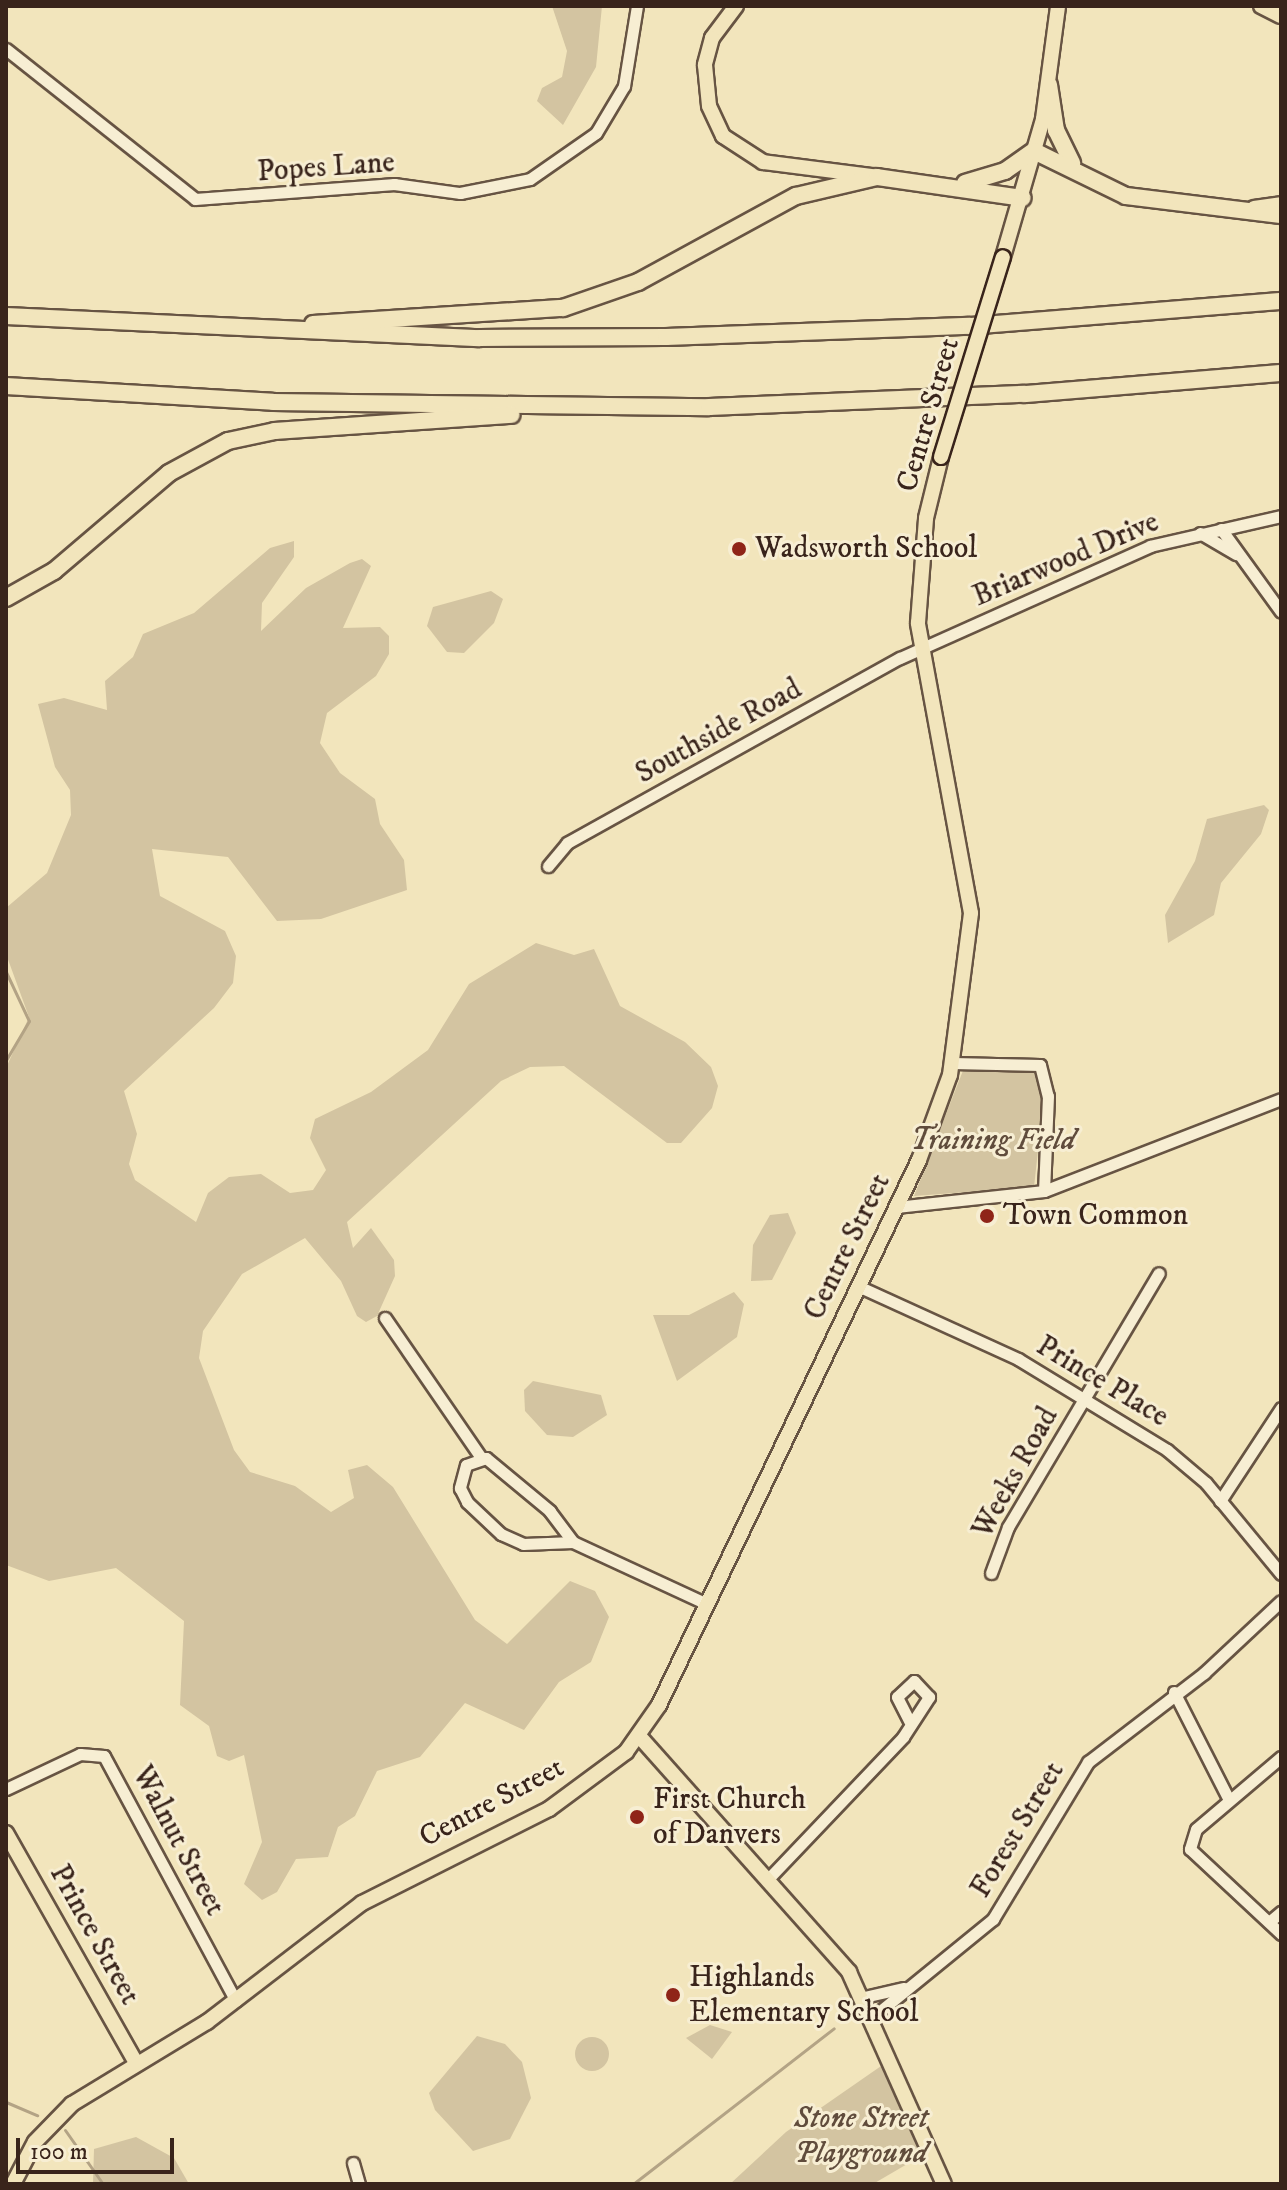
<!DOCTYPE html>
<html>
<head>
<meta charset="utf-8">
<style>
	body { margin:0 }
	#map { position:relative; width:1287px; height:2190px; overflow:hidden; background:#f2e5bc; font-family:"IM FELL DW Pica",serif }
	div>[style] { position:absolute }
	.green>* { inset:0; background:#d3c4a1 }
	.round { border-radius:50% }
	.stream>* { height:3px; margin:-1.5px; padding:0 1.5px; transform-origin:1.5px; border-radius:1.5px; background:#b3a385 }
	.roads { filter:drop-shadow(2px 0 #675443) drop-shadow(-2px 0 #675443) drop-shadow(0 2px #675443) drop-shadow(0 -2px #675443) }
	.minor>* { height:11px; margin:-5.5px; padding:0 5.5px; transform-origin:5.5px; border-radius:5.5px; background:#f7eed3 }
	.major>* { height:14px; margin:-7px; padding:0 7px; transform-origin:7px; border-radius:7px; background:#f2e5bc }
	.highway>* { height:16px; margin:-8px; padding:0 8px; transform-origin:8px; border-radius:8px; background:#f2e5bc }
	.bridges { filter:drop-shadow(2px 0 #39241b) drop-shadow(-2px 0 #39241b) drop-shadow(0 2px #39241b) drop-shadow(0 -2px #39241b) }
	.major-bridge>* { height:14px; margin:-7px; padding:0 7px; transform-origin:7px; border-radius:7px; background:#f2e5bc }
	.dots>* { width:22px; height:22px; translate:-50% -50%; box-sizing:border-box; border:4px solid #f7eed3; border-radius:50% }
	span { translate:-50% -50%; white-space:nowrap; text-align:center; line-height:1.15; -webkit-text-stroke:6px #f7eed3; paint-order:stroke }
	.street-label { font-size:30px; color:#39241b }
	.poi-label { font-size:30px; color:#39241b }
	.left { translate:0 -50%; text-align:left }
	.park-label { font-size:30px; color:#604c3c; font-style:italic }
	.frame { position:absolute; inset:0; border:8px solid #39241b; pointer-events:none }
	.scale { position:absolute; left:16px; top:2138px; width:158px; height:36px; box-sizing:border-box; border:4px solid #39241b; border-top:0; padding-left:10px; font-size:24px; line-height:28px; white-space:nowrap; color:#39241b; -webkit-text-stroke:6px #f7eed3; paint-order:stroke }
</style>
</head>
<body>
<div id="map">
	<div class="green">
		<i style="clip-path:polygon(552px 6px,602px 6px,596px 67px,563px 125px,537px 101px,542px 88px,562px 77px,567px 51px)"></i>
		<i style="clip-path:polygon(294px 541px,294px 557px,262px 603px,261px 631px,306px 588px,350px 563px,362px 559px,371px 566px,343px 628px,380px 627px,389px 636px,389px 654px,376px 676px,327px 713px,320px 743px,340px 773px,375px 799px,380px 824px,404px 860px,407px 890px,321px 919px,277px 921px,228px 857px,152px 849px,160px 896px,225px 931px,236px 956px,233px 983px,214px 1008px,124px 1091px,137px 1134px,129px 1164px,135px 1180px,196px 1222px,208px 1193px,229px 1177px,261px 1174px,290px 1193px,313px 1190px,326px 1170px,310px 1138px,315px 1119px,371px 1092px,428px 1050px,469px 984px,536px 943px,574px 955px,594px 949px,620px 1006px,685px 1042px,711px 1067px,718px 1086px,712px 1108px,681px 1143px,667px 1143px,564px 1066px,530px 1067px,501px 1081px,347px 1222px,353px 1248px,371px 1228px,394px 1260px,395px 1276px,377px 1316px,366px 1322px,357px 1316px,341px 1281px,305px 1238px,242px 1274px,203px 1331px,199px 1358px,234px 1450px,250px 1472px,295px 1486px,331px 1512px,354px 1498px,348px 1470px,367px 1465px,393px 1487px,475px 1620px,507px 1644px,570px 1581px,595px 1591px,609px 1617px,591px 1662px,559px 1682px,524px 1730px,465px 1703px,420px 1757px,377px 1771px,355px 1816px,338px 1827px,328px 1857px,296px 1859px,277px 1892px,262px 1900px,244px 1884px,262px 1842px,244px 1755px,229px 1761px,217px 1756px,209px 1726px,180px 1705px,184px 1621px,116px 1568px,49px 1581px,6px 1565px,6px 1068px,29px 1017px,6px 954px,6px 908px,47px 873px,71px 815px,70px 790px,55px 767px,38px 704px,64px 698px,107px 710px,105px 681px,133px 657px,143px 634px,194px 613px,270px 548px)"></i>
		<i style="clip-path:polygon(491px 591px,503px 599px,494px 623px,464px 653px,447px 652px,427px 626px,433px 607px)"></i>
		<i style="clip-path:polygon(1264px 805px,1269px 810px,1261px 834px,1221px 883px,1214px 915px,1168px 943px,1165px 915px,1195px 861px,1207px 819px)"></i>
		<i style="clip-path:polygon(1021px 1064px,1038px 1071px,1044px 1096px,1034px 1187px,914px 1196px,964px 1068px)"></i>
		<i style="clip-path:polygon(788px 1213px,796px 1233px,772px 1280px,751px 1281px,753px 1245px,770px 1215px)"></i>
		<i style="clip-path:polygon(734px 1292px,744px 1304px,737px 1337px,677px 1381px,653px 1315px,689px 1315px)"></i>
		<i style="clip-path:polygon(533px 1381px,601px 1395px,607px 1415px,573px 1437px,547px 1435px,525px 1411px,524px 1390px)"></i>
		<i style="clip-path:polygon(710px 2025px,732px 2032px,712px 2059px,686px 2038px)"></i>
		<i style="clip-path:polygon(477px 2036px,505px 2044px,522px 2062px,531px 2098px,510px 2139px,473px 2151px,435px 2110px,429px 2093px)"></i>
		<i class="round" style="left:575px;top:2037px;width:34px;height:34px"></i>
		<i style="clip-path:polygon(884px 2064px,921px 2156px,873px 2184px,730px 2184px,786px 2132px)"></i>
		<i style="clip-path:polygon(136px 2137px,174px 2158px,189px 2184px,93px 2184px,94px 2149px)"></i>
	</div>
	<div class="stream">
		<i style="left:6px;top:972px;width:54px;rotate:64.9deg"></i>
		<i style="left:29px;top:1021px;width:45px;rotate:120.5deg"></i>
		<i style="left:6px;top:2102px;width:34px;rotate:23deg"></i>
		<i style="left:65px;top:2130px;width:66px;rotate:54.9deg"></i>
		<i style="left:633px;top:2184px;width:254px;rotate:-37.8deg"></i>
	</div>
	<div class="roads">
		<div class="minor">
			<i style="left:6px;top:49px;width:241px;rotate:38.4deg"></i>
			<i style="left:195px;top:199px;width:200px;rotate:-4.3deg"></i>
			<i style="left:394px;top:184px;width:67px;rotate:7.8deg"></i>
			<i style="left:460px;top:193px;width:71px;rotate:-11.3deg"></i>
			<i style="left:530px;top:179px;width:80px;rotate:-34.9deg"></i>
			<i style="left:596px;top:133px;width:55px;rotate:-59.2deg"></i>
			<i style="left:624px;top:86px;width:81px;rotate:-80.8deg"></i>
			<i style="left:1221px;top:529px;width:102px;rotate:54.1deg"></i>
			<i style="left:1200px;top:533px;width:42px;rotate:30.3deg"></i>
			<i style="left:548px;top:866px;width:30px;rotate:-50deg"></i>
			<i style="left:567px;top:843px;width:381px;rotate:-29.1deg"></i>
			<i style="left:900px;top:658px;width:274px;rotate:-24.1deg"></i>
			<i style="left:1150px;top:546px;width:134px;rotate:-12.9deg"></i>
			<i style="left:953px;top:1063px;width:87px;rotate:1.3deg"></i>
			<i style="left:1040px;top:1065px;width:32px;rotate:76deg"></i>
			<i style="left:1048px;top:1096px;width:95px;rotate:92.4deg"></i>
			<i style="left:896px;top:1207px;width:149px;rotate:-6.2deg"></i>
			<i style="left:1044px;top:1191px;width:254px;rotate:-21.2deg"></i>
			<i style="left:858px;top:1286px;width:176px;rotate:24.5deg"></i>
			<i style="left:1018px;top:1359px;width:175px;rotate:31.4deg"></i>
			<i style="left:1167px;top:1450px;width:51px;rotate:40.2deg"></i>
			<i style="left:1206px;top:1483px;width:118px;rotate:50.5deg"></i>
			<i style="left:385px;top:1318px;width:168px;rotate:55.5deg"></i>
			<i style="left:1220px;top:1501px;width:111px;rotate:-56.7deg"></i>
			<i style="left:573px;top:1542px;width:39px;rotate:-127deg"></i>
			<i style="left:550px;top:1511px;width:83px;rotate:-140.4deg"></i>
			<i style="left:486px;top:1458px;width:21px;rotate:161deg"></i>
			<i style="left:466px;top:1465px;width:24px;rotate:105deg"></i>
			<i style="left:460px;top:1488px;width:16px;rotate:63deg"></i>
			<i style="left:467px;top:1502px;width:47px;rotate:43.3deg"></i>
			<i style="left:501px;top:1534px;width:24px;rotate:24deg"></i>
			<i style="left:523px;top:1544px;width:50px;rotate:-2.3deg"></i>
			<i style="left:573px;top:1542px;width:148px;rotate:24.8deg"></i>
			<i style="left:991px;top:1573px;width:49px;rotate:-69.7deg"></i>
			<i style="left:1008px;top:1527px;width:295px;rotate:-59.3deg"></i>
			<i style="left:1174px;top:1692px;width:121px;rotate:63deg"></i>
			<i style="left:1281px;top:1757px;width:111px;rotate:139.7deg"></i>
			<i style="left:1196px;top:1829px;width:21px;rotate:107deg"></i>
			<i style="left:1190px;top:1849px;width:125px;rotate:43deg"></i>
			<i style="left:6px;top:1789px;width:82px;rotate:-25.3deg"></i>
			<i style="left:80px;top:1754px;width:24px;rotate:5deg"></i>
			<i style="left:104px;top:1756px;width:278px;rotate:61.7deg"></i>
			<i style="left:768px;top:1879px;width:196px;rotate:-46.4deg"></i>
			<i style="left:903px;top:1737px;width:48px;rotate:-57deg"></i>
			<i style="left:929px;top:1697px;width:22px;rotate:-133deg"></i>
			<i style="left:914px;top:1681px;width:23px;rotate:137deg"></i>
			<i style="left:897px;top:1697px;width:27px;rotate:63deg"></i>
			<i style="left:1269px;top:1922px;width:16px;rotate:-40deg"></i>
			<i style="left:864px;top:1997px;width:41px;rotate:-12.7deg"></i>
			<i style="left:874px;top:2016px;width:154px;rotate:-39.2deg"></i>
			<i style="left:993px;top:1919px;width:184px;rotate:-58.8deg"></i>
			<i style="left:1088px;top:1762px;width:146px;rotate:-37.5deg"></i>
			<i style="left:1204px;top:1673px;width:105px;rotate:-43.1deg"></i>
			<i style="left:353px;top:2163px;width:22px;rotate:74deg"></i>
		</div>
		<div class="major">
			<i style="left:736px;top:6px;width:40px;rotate:127deg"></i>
			<i style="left:712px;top:38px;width:28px;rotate:105deg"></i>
			<i style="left:705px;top:65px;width:41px;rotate:84.4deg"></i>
			<i style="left:709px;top:106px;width:33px;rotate:65deg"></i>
			<i style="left:723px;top:136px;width:48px;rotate:33deg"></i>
			<i style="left:763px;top:162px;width:110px;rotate:7.3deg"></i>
			<i style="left:1261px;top:6px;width:22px;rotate:27deg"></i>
			<i style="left:1254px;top:208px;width:27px;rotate:-8deg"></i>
			<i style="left:1003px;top:257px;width:144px;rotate:-73.8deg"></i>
			<i style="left:1043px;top:119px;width:114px;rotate:-82.4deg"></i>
			<i style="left:639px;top:1736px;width:316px;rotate:48.3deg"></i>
			<i style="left:849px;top:1972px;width:232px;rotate:65.9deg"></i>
			<i style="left:6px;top:1833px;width:264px;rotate:60.5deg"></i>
			<i style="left:13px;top:2184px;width:47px;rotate:-62.4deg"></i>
			<i style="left:35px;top:2142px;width:53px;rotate:-45.8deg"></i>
			<i style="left:72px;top:2104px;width:158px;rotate:-31.3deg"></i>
			<i style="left:207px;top:2022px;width:195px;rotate:-37.5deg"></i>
			<i style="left:362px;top:1903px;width:209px;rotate:-26.7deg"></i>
			<i style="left:549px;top:1809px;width:96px;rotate:-36.5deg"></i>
			<i style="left:626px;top:1752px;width:57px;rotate:-54.9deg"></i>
			<i style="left:659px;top:1705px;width:604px;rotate:-64.5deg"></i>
			<i style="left:919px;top:1160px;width:90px;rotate:-70deg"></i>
			<i style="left:950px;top:1075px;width:163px;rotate:-82.6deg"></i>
			<i style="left:971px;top:913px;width:295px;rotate:-100.4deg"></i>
			<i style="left:918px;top:623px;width:105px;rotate:-85.6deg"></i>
			<i style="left:926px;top:518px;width:63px;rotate:-76.2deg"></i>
		</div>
		<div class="highway">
			<i style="left:1049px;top:85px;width:46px;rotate:81.2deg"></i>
			<i style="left:1056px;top:130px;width:37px;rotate:64deg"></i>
			<i style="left:965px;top:183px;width:42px;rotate:-16.7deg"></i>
			<i style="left:1005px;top:171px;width:35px;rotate:-35deg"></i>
			<i style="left:1034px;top:151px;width:102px;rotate:26.1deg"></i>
			<i style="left:1126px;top:196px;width:156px;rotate:7deg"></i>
			<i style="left:6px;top:316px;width:474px;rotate:2.7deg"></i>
			<i style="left:479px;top:338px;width:187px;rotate:-0.3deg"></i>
			<i style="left:666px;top:337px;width:304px;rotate:-2.1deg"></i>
			<i style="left:970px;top:326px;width:312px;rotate:-4.6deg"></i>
			<i style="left:313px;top:324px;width:251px;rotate:-3.7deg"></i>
			<i style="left:563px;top:308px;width:79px;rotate:-19.1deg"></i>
			<i style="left:638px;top:282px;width:180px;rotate:-28.6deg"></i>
			<i style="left:796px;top:196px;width:83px;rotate:-13.2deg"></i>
			<i style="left:877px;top:177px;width:147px;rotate:8.2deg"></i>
			<i style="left:6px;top:386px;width:267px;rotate:3.4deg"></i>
			<i style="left:273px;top:402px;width:436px;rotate:0.7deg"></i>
			<i style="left:709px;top:407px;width:316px;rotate:-2.4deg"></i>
			<i style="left:1025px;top:394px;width:257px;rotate:-4.7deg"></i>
			<i style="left:6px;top:598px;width:55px;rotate:-29.4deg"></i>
			<i style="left:54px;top:571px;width:151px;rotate:-40.4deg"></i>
			<i style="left:169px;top:473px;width:67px;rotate:-28.5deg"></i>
			<i style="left:228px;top:441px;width:48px;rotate:-12deg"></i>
			<i style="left:275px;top:431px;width:237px;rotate:-3.9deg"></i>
		</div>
	</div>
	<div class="bridges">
		<div class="major-bridge">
			<i style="left:941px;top:457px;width:209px;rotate:-72.8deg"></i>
		</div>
	</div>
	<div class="dots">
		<i style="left:739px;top:549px;background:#8f2418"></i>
		<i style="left:987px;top:1216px;background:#8f2418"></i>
		<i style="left:637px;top:1817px;background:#8f2418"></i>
		<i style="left:673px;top:1995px;background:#8f2418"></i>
	</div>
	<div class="street-label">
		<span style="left:326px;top:168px;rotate:-4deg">Popes Lane</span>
		<span style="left:929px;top:415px;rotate:-74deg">Centre Street</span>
		<span style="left:1066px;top:560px;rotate:-23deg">Briarwood Drive</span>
		<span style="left:719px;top:732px;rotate:-29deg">Southside Road</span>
		<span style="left:848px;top:1247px;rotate:-64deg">Centre Street</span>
		<span style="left:1102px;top:1382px;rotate:31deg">Prince Place</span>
		<span style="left:1016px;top:1473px;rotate:-61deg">Weeks Road</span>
		<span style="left:492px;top:1803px;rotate:-28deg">Centre Street</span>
		<span style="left:1018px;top:1830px;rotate:-59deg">Forest Street</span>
		<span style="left:178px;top:1841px;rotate:62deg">Walnut Street</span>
		<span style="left:94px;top:1935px;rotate:61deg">Prince Street</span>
	</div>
	<div class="poi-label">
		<span class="left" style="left:755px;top:549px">Wadsworth School</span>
		<span class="left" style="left:1003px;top:1216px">Town Common</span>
		<span class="left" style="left:653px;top:1817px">First Church<br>of Danvers</span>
		<span class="left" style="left:689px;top:1995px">Highlands<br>Elementary School</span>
	</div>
	<div class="park-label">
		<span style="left:993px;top:1141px">Training Field</span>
		<span style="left:861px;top:2136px">Stone Street<br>Playground</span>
	</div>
	<div class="frame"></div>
	<div class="scale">100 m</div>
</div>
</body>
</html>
